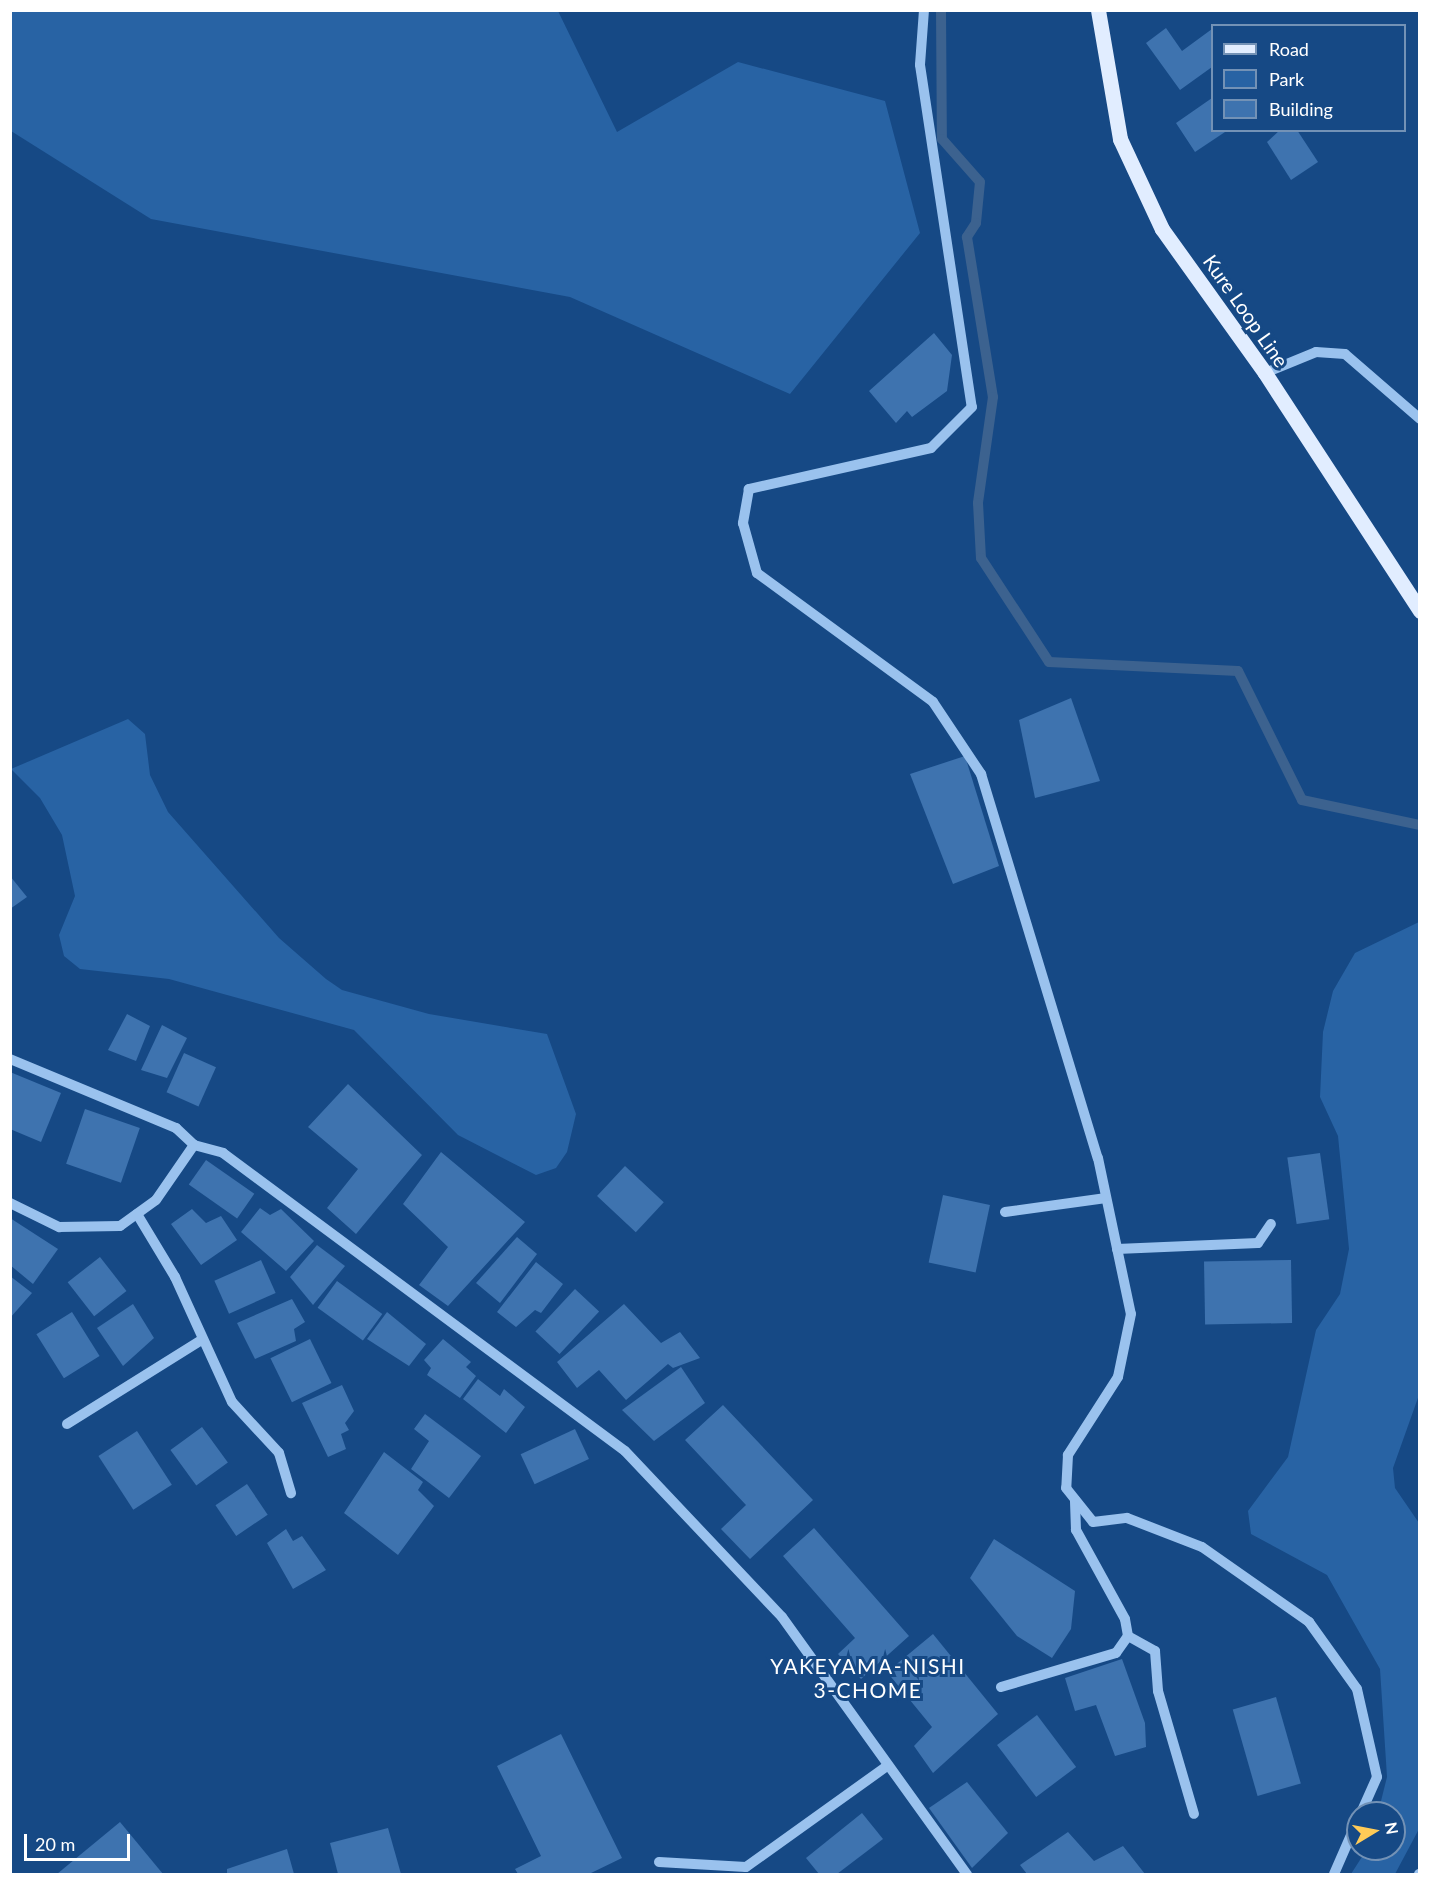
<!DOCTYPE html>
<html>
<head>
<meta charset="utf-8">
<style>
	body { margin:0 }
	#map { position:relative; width:1430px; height:1885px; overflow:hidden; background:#164985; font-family:Lato,sans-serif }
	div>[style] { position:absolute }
	.green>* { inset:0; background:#2863a4 }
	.stream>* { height:10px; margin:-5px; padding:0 5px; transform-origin:5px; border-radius:5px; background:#3c628f }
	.building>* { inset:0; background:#3e73af; transform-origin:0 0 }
	.minor>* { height:10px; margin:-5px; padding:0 5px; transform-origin:5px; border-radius:5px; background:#9ac2ee }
	.major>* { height:15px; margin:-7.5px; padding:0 7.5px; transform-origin:7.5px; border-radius:7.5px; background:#e1edff }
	span { translate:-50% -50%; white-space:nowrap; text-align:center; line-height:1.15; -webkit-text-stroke:6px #164985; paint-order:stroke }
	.street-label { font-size:20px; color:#fff }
	.neighbourhood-label { font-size:21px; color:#fff; letter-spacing:1.5px }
	.frame { position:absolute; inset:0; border:12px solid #fff; pointer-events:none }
	.legend { position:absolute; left:1211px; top:24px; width:195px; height:108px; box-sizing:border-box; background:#164985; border:2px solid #7392b6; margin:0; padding:8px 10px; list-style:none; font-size:18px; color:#fff }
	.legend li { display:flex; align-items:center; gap:12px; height:30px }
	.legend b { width:30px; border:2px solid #7392b6 }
	.north { position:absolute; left:1346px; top:1801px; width:60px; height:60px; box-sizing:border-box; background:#164985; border:2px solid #7392b6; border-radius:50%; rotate:80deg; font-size:16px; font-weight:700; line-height:24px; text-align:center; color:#fff }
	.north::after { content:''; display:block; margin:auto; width:21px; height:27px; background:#ffcb57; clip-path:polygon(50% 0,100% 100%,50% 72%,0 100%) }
	.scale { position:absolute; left:24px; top:1834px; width:106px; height:27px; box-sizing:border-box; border:3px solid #fff; border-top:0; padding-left:8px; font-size:18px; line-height:21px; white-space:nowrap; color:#fff; -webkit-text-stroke:4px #164985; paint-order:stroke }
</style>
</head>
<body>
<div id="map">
	<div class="green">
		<i style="clip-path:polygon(10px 11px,558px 11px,617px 132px,738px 62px,885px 101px,920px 233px,790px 394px,570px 297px,151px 219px,11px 131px)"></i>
		<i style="clip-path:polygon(128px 719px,145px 734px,150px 775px,168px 812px,279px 938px,326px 979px,342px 990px,429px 1014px,547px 1034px,576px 1114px,567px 1152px,556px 1168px,536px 1175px,458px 1135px,354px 1030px,169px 979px,80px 969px,64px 956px,59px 935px,75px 896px,62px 835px,40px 798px,11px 769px)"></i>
		<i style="clip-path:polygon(1419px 922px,1419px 1395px,1393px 1468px,1395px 1488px,1419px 1523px,1419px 1829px,1395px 1874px,1351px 1874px,1367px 1849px,1394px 1849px,1394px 1813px,1378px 1813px,1387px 1777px,1380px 1669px,1327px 1575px,1251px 1534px,1248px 1511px,1288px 1457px,1316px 1330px,1340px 1294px,1349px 1249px,1338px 1136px,1320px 1097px,1323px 1032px,1333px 991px,1355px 953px)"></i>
	</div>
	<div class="stream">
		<i style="left:941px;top:10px;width:129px;rotate:89.6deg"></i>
		<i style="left:942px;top:139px;width:57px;rotate:48.5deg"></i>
		<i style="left:980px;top:182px;width:41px;rotate:95.6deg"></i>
		<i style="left:976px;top:223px;width:17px;rotate:123deg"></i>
		<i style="left:967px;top:237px;width:162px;rotate:80.8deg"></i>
		<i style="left:993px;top:397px;width:107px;rotate:98.1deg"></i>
		<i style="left:978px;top:503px;width:55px;rotate:86.9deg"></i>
		<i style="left:981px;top:558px;width:124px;rotate:56.8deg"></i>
		<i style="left:1049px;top:662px;width:189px;rotate:2.7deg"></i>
		<i style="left:1238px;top:671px;width:144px;rotate:63.6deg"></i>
		<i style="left:1302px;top:800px;width:121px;rotate:12deg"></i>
	</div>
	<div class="building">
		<i style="clip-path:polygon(1166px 28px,1182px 51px,1212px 29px,1212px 67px,1180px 90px,1146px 43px)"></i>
		<i style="clip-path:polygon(1212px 98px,1212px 130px,1228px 130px,1195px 152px,1176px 123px)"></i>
		<i style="clip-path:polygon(1280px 130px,1297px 130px,1318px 162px,1291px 180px,1267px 142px)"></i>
		<i style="clip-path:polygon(934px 333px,952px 355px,947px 391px,912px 417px,907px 411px,896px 423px,869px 391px)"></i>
		<i style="clip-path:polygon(1071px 698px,1100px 781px,1035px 798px,1019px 720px)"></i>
		<i style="clip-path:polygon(965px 756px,999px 866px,953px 884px,910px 774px)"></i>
		<i style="clip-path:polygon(10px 876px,27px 897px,10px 909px)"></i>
		<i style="clip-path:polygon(127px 1014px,150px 1026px,136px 1061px,108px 1050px)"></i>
		<i style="clip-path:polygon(162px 1025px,187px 1038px,167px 1078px,141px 1070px)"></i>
		<i style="left:184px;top:1053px;width:35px;height:43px;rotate:24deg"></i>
		<i style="clip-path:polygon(10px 1072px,61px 1093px,41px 1142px,10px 1129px)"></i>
		<i style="clip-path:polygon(348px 1084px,422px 1155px,356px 1234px,327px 1208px,358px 1169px,308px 1127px)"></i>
		<i style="left:85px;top:1109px;width:58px;height:58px;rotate:19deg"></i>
		<i style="clip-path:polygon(441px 1152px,525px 1222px,448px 1306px,419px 1285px,448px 1247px,403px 1204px)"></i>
		<i style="left:1320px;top:1153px;width:67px;height:33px;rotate:82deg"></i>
		<i style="left:206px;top:1160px;width:59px;height:30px;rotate:35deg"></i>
		<i style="left:625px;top:1166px;width:53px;height:41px;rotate:43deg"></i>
		<i style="left:943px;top:1195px;width:48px;height:69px;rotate:12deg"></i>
		<i style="clip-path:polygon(260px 1208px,270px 1215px,281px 1209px,314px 1241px,286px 1271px,241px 1232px)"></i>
		<i style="clip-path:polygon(192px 1209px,206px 1223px,221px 1216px,237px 1240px,201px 1265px,171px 1224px)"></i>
		<i style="clip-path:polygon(10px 1218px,58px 1249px,33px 1284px,10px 1265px)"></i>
		<i style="clip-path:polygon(517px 1237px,537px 1254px,500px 1303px,476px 1283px)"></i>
		<i style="clip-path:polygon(317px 1245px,345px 1266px,313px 1305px,290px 1277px)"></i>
		<i style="left:100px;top:1257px;width:43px;height:41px;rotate:52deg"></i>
		<i style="left:261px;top:1260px;width:36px;height:51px;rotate:66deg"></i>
		<i style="left:1291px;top:1260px;width:63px;height:87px;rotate:89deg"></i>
		<i style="clip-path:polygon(536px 1262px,563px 1284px,541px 1313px,535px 1310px,516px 1327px,497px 1312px)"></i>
		<i style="clip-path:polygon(10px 1276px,32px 1293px,10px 1318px)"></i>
		<i style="left:337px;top:1281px;width:56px;height:33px;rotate:36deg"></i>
		<i style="left:575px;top:1289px;width:33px;height:58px;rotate:43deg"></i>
		<i style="clip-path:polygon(292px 1299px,305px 1322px,294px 1329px,296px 1341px,255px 1359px,237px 1323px)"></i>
		<i style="clip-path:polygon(133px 1304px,154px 1338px,123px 1366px,97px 1328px)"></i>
		<i style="clip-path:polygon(624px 1304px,661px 1343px,680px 1332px,700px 1358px,673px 1368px,668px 1364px,626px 1400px,599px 1370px,577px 1388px,557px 1362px)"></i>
		<i style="left:72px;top:1312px;width:52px;height:42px;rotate:58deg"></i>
		<i style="clip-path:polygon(387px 1312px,426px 1344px,409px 1366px,367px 1339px)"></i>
		<i style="left:310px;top:1339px;width:49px;height:44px;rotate:64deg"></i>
		<i style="clip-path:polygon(443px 1339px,471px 1362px,466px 1367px,476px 1376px,460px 1398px,427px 1375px,431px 1368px,424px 1360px)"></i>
		<i style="clip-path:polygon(681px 1367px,705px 1403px,654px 1441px,622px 1410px)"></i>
		<i style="clip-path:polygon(478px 1379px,500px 1396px,504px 1389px,525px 1407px,506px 1433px,463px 1399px)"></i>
		<i style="clip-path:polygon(342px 1385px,354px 1411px,345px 1423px,349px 1430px,341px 1434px,346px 1449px,328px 1457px,302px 1403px)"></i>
		<i style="clip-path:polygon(723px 1405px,813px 1500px,750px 1559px,721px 1529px,746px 1505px,685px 1440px)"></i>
		<i style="clip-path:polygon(425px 1414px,481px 1456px,449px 1498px,411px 1469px,429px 1441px,414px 1429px)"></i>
		<i style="left:202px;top:1427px;width:44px;height:39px;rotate:54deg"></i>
		<i style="left:575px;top:1429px;width:33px;height:60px;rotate:65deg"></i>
		<i style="left:137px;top:1431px;width:64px;height:46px;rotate:57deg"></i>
		<i style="clip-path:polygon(384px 1452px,423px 1482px,418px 1490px,434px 1506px,398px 1555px,344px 1513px)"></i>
		<i style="left:247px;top:1484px;width:37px;height:38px;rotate:56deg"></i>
		<i style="clip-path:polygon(814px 1528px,909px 1636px,861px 1679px,838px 1654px,855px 1638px,783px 1556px)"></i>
		<i style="clip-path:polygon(286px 1529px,293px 1541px,302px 1536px,326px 1570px,293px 1589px,267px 1543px)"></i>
		<i style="clip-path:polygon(994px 1539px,1075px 1591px,1071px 1629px,1052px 1658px,1017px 1636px,970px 1578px)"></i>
		<i style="clip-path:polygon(933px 1634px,998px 1714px,933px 1773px,914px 1746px,932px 1727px,887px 1672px)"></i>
		<i style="clip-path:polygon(1122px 1659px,1145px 1723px,1146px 1747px,1115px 1756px,1096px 1705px,1075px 1711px,1065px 1678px)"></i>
		<i style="left:1276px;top:1697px;width:90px;height:45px;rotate:74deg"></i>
		<i style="left:1037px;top:1715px;width:65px;height:50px;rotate:53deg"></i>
		<i style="clip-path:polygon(561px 1734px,622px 1858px,589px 1874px,518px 1874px,515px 1869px,541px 1856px,497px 1766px)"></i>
		<i style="clip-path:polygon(967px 1782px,1008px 1833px,972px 1868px,929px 1808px)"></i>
		<i style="clip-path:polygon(862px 1813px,883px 1839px,837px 1874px,819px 1874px,806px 1858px)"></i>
		<i style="clip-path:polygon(120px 1822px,163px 1874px,57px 1874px)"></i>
		<i style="clip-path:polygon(388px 1828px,401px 1874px,338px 1874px,330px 1843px)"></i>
		<i style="clip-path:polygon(1068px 1832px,1094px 1861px,1123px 1846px,1145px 1874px,1027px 1874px,1020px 1865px)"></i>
		<i style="clip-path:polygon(287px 1849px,294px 1874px,227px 1874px,227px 1869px)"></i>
	</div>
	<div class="minor">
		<i style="left:924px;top:10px;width:55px;rotate:94.2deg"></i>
		<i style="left:920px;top:65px;width:346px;rotate:81.4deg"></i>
		<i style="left:972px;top:407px;width:58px;rotate:135deg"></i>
		<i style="left:931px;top:448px;width:187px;rotate:167.3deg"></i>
		<i style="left:749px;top:489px;width:35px;rotate:100deg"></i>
		<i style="left:743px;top:523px;width:52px;rotate:74.4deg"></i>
		<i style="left:757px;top:573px;width:218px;rotate:36.2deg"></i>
		<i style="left:933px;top:702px;width:87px;rotate:56.3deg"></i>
		<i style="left:981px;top:774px;width:401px;rotate:73.1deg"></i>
		<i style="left:1098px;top:1158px;width:159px;rotate:78.1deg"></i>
		<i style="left:1131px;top:1314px;width:64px;rotate:101.7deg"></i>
		<i style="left:1118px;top:1377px;width:93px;rotate:122.7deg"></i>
		<i style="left:1068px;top:1455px;width:33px;rotate:93deg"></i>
		<i style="left:1066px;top:1488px;width:43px;rotate:51.5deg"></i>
		<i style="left:1093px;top:1522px;width:34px;rotate:-7deg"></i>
		<i style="left:1127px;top:1518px;width:80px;rotate:21.1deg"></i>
		<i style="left:1202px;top:1547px;width:131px;rotate:35deg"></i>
		<i style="left:1309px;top:1622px;width:82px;rotate:54.4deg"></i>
		<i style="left:1357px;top:1689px;width:90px;rotate:77.2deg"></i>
		<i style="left:1377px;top:1777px;width:39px;rotate:114deg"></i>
		<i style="left:1265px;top:373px;width:55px;rotate:-22.4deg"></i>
		<i style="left:1316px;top:352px;width:29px;rotate:4deg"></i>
		<i style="left:1345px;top:354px;width:99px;rotate:40.9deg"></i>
		<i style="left:10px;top:1059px;width:180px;rotate:22.6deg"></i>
		<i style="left:176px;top:1128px;width:25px;rotate:43deg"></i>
		<i style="left:10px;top:1203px;width:55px;rotate:26.1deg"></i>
		<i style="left:59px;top:1227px;width:61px;rotate:-0.9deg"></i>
		<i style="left:120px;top:1226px;width:44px;rotate:-35.8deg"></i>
		<i style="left:156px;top:1200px;width:67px;rotate:-55.4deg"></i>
		<i style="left:194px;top:1145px;width:30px;rotate:15deg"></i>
		<i style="left:223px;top:1153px;width:500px;rotate:36.55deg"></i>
		<i style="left:625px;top:1451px;width:228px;rotate:46.6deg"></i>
		<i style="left:782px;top:1617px;width:317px;rotate:54.3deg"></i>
		<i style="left:1005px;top:1212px;width:102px;rotate:-7.9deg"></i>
		<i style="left:137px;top:1214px;width:74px;rotate:58.9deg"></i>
		<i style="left:175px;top:1277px;width:137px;rotate:65.5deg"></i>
		<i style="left:232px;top:1402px;width:69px;rotate:47.3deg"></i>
		<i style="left:279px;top:1453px;width:42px;rotate:73.3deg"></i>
		<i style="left:1117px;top:1249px;width:141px;rotate:-2.4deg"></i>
		<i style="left:1258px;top:1243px;width:23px;rotate:-56deg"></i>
		<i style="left:67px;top:1424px;width:160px;rotate:-32deg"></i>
		<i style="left:1128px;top:1636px;width:31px;rotate:29deg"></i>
		<i style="left:1155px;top:1651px;width:40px;rotate:85.7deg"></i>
		<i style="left:1158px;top:1691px;width:128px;rotate:73.7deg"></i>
		<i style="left:1001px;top:1687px;width:120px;rotate:-16.5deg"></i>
		<i style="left:1116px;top:1653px;width:21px;rotate:-55deg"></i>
		<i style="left:1128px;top:1636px;width:17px;rotate:-100deg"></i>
		<i style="left:1125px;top:1619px;width:102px;rotate:-118.8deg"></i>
		<i style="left:1076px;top:1530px;width:30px;rotate:-92deg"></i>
		<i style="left:659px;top:1862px;width:87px;rotate:3.3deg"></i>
		<i style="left:746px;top:1867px;width:173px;rotate:-35.6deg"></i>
		<i style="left:1334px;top:1874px;width:60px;rotate:-66.4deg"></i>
		<i style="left:1419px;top:1874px;width:1px"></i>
	</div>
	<div class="major">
		<i style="left:1098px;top:10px;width:131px;rotate:80.3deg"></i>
		<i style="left:1120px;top:139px;width:99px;rotate:65deg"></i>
		<i style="left:1162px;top:229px;width:177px;rotate:54.4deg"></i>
		<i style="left:1265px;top:373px;width:284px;rotate:56.9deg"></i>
	</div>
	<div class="street-label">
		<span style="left:1246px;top:311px;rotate:55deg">Kure Loop Line</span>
	</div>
	<div class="neighbourhood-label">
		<span style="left:868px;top:1678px">YAKEYAMA-NISHI<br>3-CHOME</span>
	</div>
	<div class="frame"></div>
	<ul class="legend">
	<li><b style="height:8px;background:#e1edff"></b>Road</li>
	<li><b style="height:16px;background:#2863a4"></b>Park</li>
	<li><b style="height:16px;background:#3e73af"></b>Building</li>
	</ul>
	<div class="north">N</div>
	<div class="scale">20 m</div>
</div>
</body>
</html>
